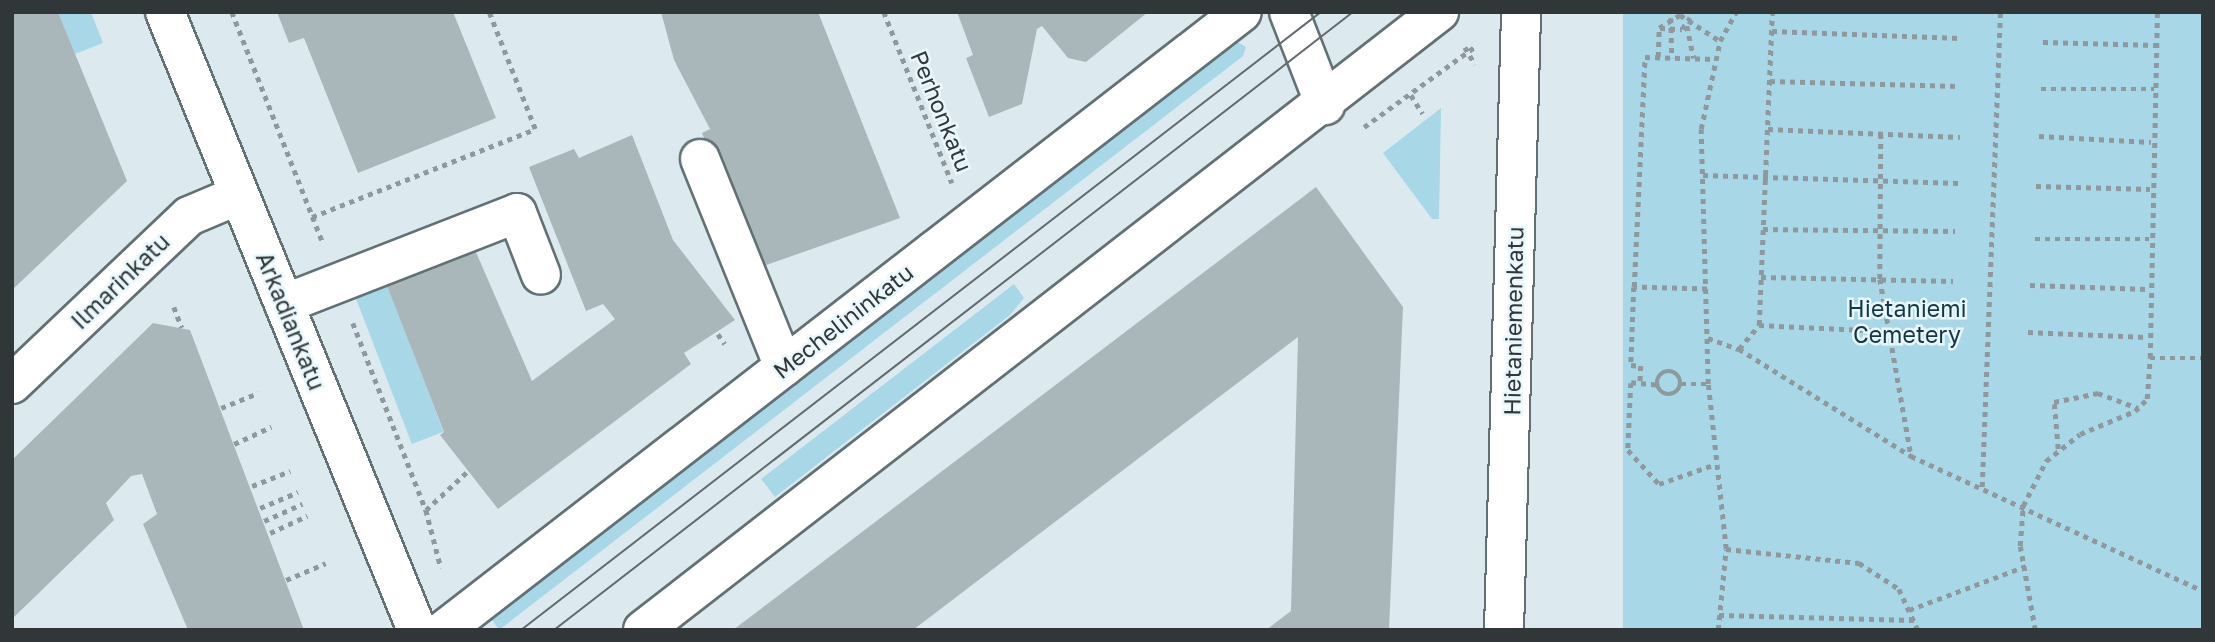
<!DOCTYPE html>
<html>
<head>
<meta charset="utf-8">
<style>
	body { margin:0 }
	#map { position:relative; width:2215px; height:642px; overflow:hidden; background:#dceaef; font-family:"Golos Text",sans-serif }
	div>[style] { position:absolute }
	.green>* { inset:0; background:#a8d8e8; transform-origin:0 0 }
	.building>* { inset:0; background:#a9b7bb }
	.path>* { height:4.5px; margin-top:-2.25px; transform-origin:0; background:repeating-linear-gradient(90deg,#8f999d 0 5px,transparent 0 10px) }
	.path>.ring { margin:-2.25px; padding:0; box-sizing:content-box; background:none; border:4.5px solid #8f999d; border-radius:50% }
	.roads { filter:drop-shadow(2px 0 #637074) drop-shadow(-2px 0 #637074) drop-shadow(0 2px #637074) drop-shadow(0 -2px #637074) }
	.minor>* { height:38px; margin:-19px; padding:0 19px; transform-origin:19px; border-radius:19px; background:#fff }
	.major>* { height:38px; margin:-19px; padding:0 19px; transform-origin:19px; border-radius:19px; background:#fff }
	.tram>* { height:2px; margin:-1px; padding:0 1px; transform-origin:1px; border-radius:1px; background:#626a6d }
	span { translate:-50% -50%; white-space:nowrap; text-align:center; line-height:1.15; -webkit-text-stroke:5px #e9f7fc; paint-order:stroke }
	.street-label { font-size:23px; color:#313739 }
	.park-label { font-size:23px; color:#133843 }
	.frame { position:absolute; inset:0; border:14px solid #313739; pointer-events:none }
</style>
</head>
<body>
<div id="map">
	<div class="green">
		<i style="clip-path:polygon(58px 12px,91px 12px,103px 43px,75px 54px)"></i>
		<i style="left:1623px;top:12px;width:580px;height:618px"></i>
		<i style="clip-path:polygon(1236px 41px,1246px 47px,1243px 56px,499px 630px,490px 617px)"></i>
		<i style="clip-path:polygon(1441px 108px,1439px 219px,1432px 219px,1383px 153px)"></i>
		<i style="left:383px;top:274px;width:169px;height:34px;rotate:69deg"></i>
		<i style="clip-path:polygon(1014px 284px,1024px 298px,1010px 315px,775px 497px,761px 479px)"></i>
	</div>
	<div class="building">
		<i style="clip-path:polygon(12px 12px,58px 12px,127px 181px,12px 290px)"></i>
		<i style="clip-path:polygon(277px 12px,453px 12px,496px 118px,358px 173px,304px 38px,289px 43px)"></i>
		<i style="clip-path:polygon(661px 12px,818px 12px,900px 218px,755px 269px,702px 133px,710px 129px,674px 60px)"></i>
		<i style="clip-path:polygon(957px 12px,1148px 12px,1086px 62px,1068px 58px,1042px 26px,1037px 29px,1022px 104px,989px 117px,966px 58px,973px 55px)"></i>
		<i style="clip-path:polygon(632px 135px,673px 240px,735px 320px,684px 353px,691px 364px,498px 509px,440px 435px,444px 432px,384px 278px,472px 243px,532px 381px,615px 319px,603px 304px,586px 311px,529px 167px,574px 149px,579px 158px)"></i>
		<i style="clip-path:polygon(1316px 187px,1403px 307px,1389px 630px,1266px 630px,1291px 611px,1298px 337px,913px 630px,733px 630px)"></i>
		<i style="clip-path:polygon(153px 323px,190px 330px,304px 630px,188px 630px,143px 524px,157px 514px,142px 474px,131px 476px,106px 503px,114px 520px,12px 619px,12px 460px)"></i>
	</div>
	<div class="path">
		<i style="left:232px;top:12px;width:248px;rotate:68.5deg"></i>
		<i style="left:884px;top:12px;width:184px;rotate:68.3deg"></i>
		<i style="left:1671px;top:18px;width:40px;rotate:88.6deg"></i>
		<i style="left:1687px;top:26px;width:33px;rotate:78deg"></i>
		<i style="left:1660px;top:28px;width:22px;rotate:3deg"></i>
		<i style="left:1682px;top:29px;width:14px;rotate:-56deg"></i>
		<i style="left:1772px;top:31px;width:188px;rotate:2.1deg"></i>
		<i style="left:2043px;top:42px;width:113px;rotate:1.5deg"></i>
		<i style="left:1465px;top:47px;width:20px;rotate:60deg"></i>
		<i style="left:1658px;top:57px;width:29px;rotate:-88deg"></i>
		<i style="left:1659px;top:28px;width:25px;rotate:-32deg"></i>
		<i style="left:1680px;top:15px;width:48px;rotate:33deg"></i>
		<i style="left:1770px;top:81px;width:188px;rotate:1.5deg"></i>
		<i style="left:2041px;top:89px;width:113px"></i>
		<i style="left:1411px;top:95px;width:22px;rotate:58deg"></i>
		<i style="left:1364px;top:127px;width:138px;rotate:-35.9deg"></i>
		<i style="left:1768px;top:129px;width:192px;rotate:2.4deg"></i>
		<i style="left:1881px;top:134px;width:145px;rotate:90.4deg"></i>
		<i style="left:1880px;top:279px;width:179px;rotate:80deg"></i>
		<i style="left:2039px;top:136px;width:112px;rotate:3.1deg"></i>
		<i style="left:1703px;top:175px;width:256px;rotate:1.8deg"></i>
		<i style="left:2036px;top:186px;width:114px;rotate:1.5deg"></i>
		<i style="left:312px;top:217px;width:240px;rotate:-21.5deg"></i>
		<i style="left:535px;top:129px;width:126px;rotate:-111.5deg"></i>
		<i style="left:1763px;top:229px;width:192px;rotate:0.6deg"></i>
		<i style="left:2035px;top:239px;width:114px"></i>
		<i style="left:1761px;top:277px;width:192px;rotate:1.2deg"></i>
		<i style="left:2030px;top:285px;width:117px;rotate:2deg"></i>
		<i style="left:1634px;top:287px;width:78px;rotate:92.2deg"></i>
		<i style="left:1631px;top:365px;width:10px;rotate:6deg"></i>
		<i style="left:1641px;top:366px;width:17px;rotate:93deg"></i>
		<i style="left:1707px;top:289px;width:73px;rotate:-178.4deg"></i>
		<i style="left:1634px;top:287px;width:230px;rotate:-87.3deg"></i>
		<i style="left:1645px;top:57px;width:70px;rotate:1.6deg"></i>
		<i style="left:174px;top:307px;width:22px;rotate:69deg"></i>
		<i style="left:353px;top:323px;width:201px;rotate:68.7deg"></i>
		<i style="left:426px;top:510px;width:60px;rotate:75.5deg"></i>
		<i style="left:1759px;top:325px;width:193px;rotate:2.7deg"></i>
		<i style="left:2028px;top:332px;width:119px;rotate:2.4deg"></i>
		<i style="left:718px;top:334px;width:12px;rotate:55deg"></i>
		<i style="left:1708px;top:338px;width:33px;rotate:20deg"></i>
		<i style="left:1739px;top:349px;width:203px;rotate:31.9deg"></i>
		<i style="left:1911px;top:456px;width:322px;rotate:24.8deg"></i>
		<i style="left:1739px;top:349px;width:31px;rotate:-50deg"></i>
		<i style="left:1759px;top:325px;width:313px;rotate:-87.6deg"></i>
		<i style="left:2150px;top:358px;width:346px;rotate:-88.8deg"></i>
		<i class="ring" style="left:1657px;top:371px;width:19.5px;height:19.5px"></i>
		<i style="left:1681px;top:384px;width:27px"></i>
		<i style="left:1656px;top:385px;width:25px;rotate:-175deg"></i>
		<i style="left:1631px;top:383px;width:67px;rotate:92.6deg"></i>
		<i style="left:1628px;top:450px;width:46px;rotate:47.6deg"></i>
		<i style="left:1659px;top:484px;width:60px;rotate:-19.3deg"></i>
		<i style="left:221px;top:408px;width:40px;rotate:-22deg"></i>
		<i style="left:234px;top:444px;width:41px;rotate:-24.7deg"></i>
		<i style="left:2058px;top:449px;width:47px;rotate:-94.9deg"></i>
		<i style="left:2054px;top:402px;width:45px;rotate:-11.6deg"></i>
		<i style="left:2098px;top:393px;width:43px;rotate:20.6deg"></i>
		<i style="left:252px;top:486px;width:41px;rotate:-21.5deg"></i>
		<i style="left:1982px;top:487px;width:475px;rotate:-87.8deg"></i>
		<i style="left:260px;top:508px;width:41px;rotate:-22.8deg"></i>
		<i style="left:426px;top:510px;width:59px;rotate:-42.9deg"></i>
		<i style="left:264px;top:521px;width:42px;rotate:-24.1deg"></i>
		<i style="left:270px;top:533px;width:41px;rotate:-24.7deg"></i>
		<i style="left:1726px;top:549px;width:134px;rotate:6deg"></i>
		<i style="left:1859px;top:563px;width:48px;rotate:33deg"></i>
		<i style="left:1899px;top:589px;width:45px;rotate:65.1deg"></i>
		<i style="left:286px;top:580px;width:43px;rotate:-23deg"></i>
		<i style="left:1909px;top:610px;width:125px;rotate:-20.6deg"></i>
		<i style="left:1719px;top:615px;width:195px;rotate:1.5deg"></i>
		<i style="left:1718px;top:630px;width:81px;rotate:-84.4deg"></i>
		<i style="left:1726px;top:549px;width:166px;rotate:-96.2deg"></i>
		<i style="left:1708px;top:384px;width:255px;rotate:-91.6deg"></i>
		<i style="left:1701px;top:129px;width:90px;rotate:-77.8deg"></i>
		<i style="left:1720px;top:41px;width:33px;rotate:-61deg"></i>
		<i style="left:2035px;top:630px;width:85px;rotate:-100.1deg"></i>
		<i style="left:2020px;top:546px;width:40px;rotate:-85.7deg"></i>
		<i style="left:2023px;top:506px;width:51px;rotate:-62.9deg"></i>
		<i style="left:2046px;top:461px;width:43px;rotate:-38.5deg"></i>
		<i style="left:2080px;top:434px;width:60px;rotate:-22.7deg"></i>
		<i style="left:2135px;top:411px;width:17px;rotate:-45deg"></i>
		<i style="left:2147px;top:399px;width:41px;rotate:-85.8deg"></i>
		<i style="left:2150px;top:358px;width:53px"></i>
	</div>
	<div class="roads">
		<div class="minor">
			<i style="left:165px;top:12px;width:667px;rotate:67.82deg"></i>
			<i style="left:1289px;top:12px;width:100px;rotate:68.8deg"></i>
			<i style="left:700px;top:159px;width:224px;rotate:68deg"></i>
			<i style="left:284px;top:304px;width:250px;rotate:-21.3deg"></i>
			<i style="left:517px;top:213px;width:66px;rotate:68.8deg"></i>
			<i style="left:12px;top:384px;width:244px;rotate:-43.5deg"></i>
			<i style="left:189px;top:216px;width:54px;rotate:-22.8deg"></i>
			<i style="left:1504px;top:630px;width:618px;rotate:-88.42deg"></i>
		</div>
		<div class="major">
			<i style="left:444px;top:630px;width:1009px;rotate:-37.76deg"></i>
			<i style="left:643px;top:630px;width:1008px;rotate:-37.83deg"></i>
		</div>
	</div>
	<div class="tram">
		<i style="left:521px;top:630px;width:1011px;rotate:-37.69deg"></i>
		<i style="left:554px;top:630px;width:1010px;rotate:-37.72deg"></i>
	</div>
	<div class="street-label">
		<span style="left:942px;top:111px;rotate:68deg">Perhonkatu</span>
		<span style="left:120px;top:281px;rotate:-44deg">Ilmarinkatu</span>
		<span style="left:291px;top:321px;rotate:68deg">Arkadiankatu</span>
		<span style="left:843px;top:321px;rotate:-38deg">Mechelininkatu</span>
		<span style="left:1513px;top:321px;rotate:-89deg">Hietaniemenkatu</span>
	</div>
	<div class="park-label">
		<span style="left:1907px;top:321px">Hietaniemi<br>Cemetery</span>
	</div>
	<div class="frame"></div>
</div>
</body>
</html>
